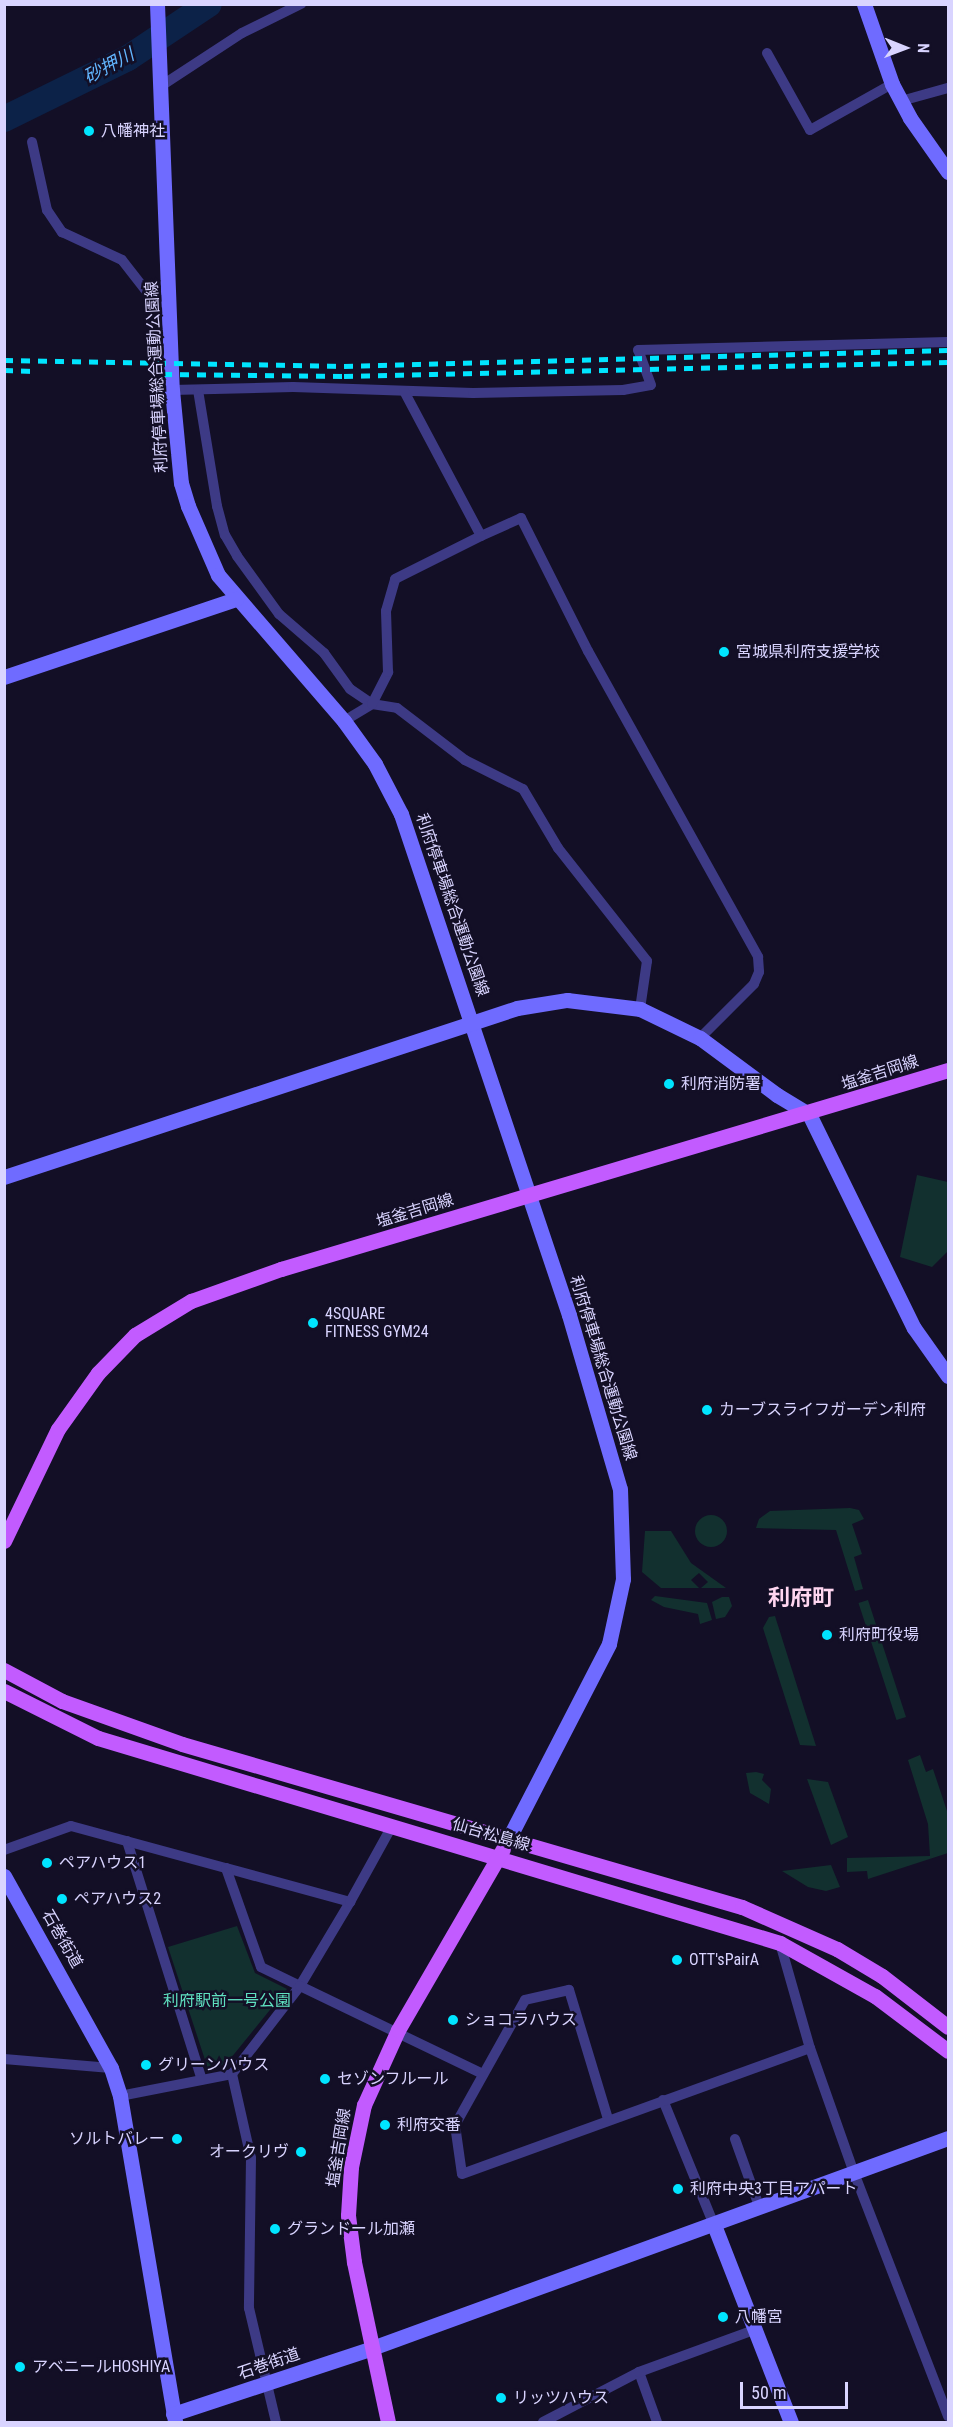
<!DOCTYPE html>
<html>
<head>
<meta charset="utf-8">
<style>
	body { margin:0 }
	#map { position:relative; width:953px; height:2427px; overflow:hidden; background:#130f26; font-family:"Roboto Condensed","Noto Sans JP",sans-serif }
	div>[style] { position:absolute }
	.green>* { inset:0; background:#12302f; transform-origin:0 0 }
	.round { border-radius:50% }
	.river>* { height:26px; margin:-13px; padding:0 13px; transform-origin:13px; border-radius:13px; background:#0c2248 }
	.street>* { height:10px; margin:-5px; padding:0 5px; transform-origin:5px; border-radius:5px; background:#3d3a85 }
	.secondary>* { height:15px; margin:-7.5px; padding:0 7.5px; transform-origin:7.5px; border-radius:7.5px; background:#6f6bff }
	.primary>* { height:15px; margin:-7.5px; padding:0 7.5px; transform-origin:7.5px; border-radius:7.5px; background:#c25bff }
	.rail>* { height:4.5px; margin-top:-2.25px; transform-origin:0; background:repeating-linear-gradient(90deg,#00e5ff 0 9px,transparent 0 17px) }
	.dots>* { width:16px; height:16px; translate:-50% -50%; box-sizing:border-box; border:3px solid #130f26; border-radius:50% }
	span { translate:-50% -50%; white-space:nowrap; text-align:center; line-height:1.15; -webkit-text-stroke:5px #130f26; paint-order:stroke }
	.poi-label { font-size:16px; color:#d9d4ff }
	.left { translate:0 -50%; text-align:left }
	.right { translate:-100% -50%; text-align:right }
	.street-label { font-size:16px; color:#d9d4ff }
	.park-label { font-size:16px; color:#5fe0c0 }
	.water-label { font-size:18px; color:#62b6ff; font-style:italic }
	.district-label { font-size:22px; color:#ffd6f0; font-weight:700 }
	.frame { position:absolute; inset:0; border:6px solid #d9d4ff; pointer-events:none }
	.north { position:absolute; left:875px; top:18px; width:60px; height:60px; -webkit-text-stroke:4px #130f26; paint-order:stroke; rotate:91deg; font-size:16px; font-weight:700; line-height:24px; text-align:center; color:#d9d4ff }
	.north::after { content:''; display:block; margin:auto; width:21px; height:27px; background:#d9d4ff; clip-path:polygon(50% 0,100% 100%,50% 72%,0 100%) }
	.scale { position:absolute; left:740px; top:2382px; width:108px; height:27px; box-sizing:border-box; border:3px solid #d9d4ff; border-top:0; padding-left:8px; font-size:18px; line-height:21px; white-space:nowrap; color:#d9d4ff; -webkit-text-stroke:4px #130f26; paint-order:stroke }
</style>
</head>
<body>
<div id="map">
	<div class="green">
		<i style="clip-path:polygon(917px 1175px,948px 1182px,948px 1251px,932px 1267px,900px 1257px)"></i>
		<i style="clip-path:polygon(850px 1508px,859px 1510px,864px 1519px,852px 1524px,862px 1554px,854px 1557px,863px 1589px,855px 1591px,836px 1530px,756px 1528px,759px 1519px,770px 1511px)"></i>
		<i class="round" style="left:695px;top:1515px;width:32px;height:32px"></i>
		<i style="clip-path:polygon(645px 1531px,671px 1531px,691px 1563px,726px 1588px,701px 1588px,708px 1582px,699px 1573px,691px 1580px,699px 1588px,661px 1588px,642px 1572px)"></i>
		<i style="clip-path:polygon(655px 1596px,707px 1603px,712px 1620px,700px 1624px,698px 1614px,664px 1607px,651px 1600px)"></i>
		<i style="clip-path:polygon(722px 1597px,729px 1597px,732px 1606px,725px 1617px,716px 1619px,712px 1602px)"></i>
		<i style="left:868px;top:1600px;width:123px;height:10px;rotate:72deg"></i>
		<i style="clip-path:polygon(775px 1616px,816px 1746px,800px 1745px,763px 1628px,769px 1617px)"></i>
		<i style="clip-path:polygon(920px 1755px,926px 1772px,933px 1769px,948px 1814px,948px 1853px,868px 1879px,867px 1871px,847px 1872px,847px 1858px,930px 1856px,928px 1824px,908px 1760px)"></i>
		<i style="clip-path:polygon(756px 1772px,764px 1774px,762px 1780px,771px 1789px,769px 1804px,750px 1793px,746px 1773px)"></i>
		<i style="clip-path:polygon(807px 1779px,828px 1782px,848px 1837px,831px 1845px)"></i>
		<i style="clip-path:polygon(831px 1865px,840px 1887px,826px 1891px,808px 1887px,782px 1871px)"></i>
		<i style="clip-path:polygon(237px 1926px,255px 1973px,287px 1989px,226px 2064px,208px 2069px,168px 1947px)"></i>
	</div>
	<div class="river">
		<i style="left:4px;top:119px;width:138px;rotate:-26.2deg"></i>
		<i style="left:128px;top:58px;width:97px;rotate:-33.7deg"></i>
	</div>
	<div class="street">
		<i style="left:767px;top:53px;width:88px;rotate:60.8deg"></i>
		<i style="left:810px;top:130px;width:94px;rotate:-29.3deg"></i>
		<i style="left:161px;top:86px;width:97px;rotate:-33.2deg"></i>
		<i style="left:242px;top:33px;width:66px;rotate:-26.2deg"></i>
		<i style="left:901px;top:101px;width:49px;rotate:-15.5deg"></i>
		<i style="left:32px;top:142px;width:70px;rotate:77.6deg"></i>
		<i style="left:47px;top:210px;width:27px;rotate:56deg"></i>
		<i style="left:62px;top:232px;width:66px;rotate:25deg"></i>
		<i style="left:122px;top:260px;width:46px;rotate:52.1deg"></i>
		<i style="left:150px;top:296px;width:20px"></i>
		<i style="left:172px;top:390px;width:121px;rotate:-1.4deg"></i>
		<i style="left:293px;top:387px;width:180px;rotate:1.9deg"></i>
		<i style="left:473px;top:393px;width:150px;rotate:-1.1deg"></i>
		<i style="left:623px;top:390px;width:28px;rotate:-10deg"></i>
		<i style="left:651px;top:385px;width:37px;rotate:-110deg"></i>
		<i style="left:638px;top:350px;width:310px;rotate:-1.5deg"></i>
		<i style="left:198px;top:390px;width:118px;rotate:80.7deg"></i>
		<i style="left:217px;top:506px;width:30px;rotate:75deg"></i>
		<i style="left:225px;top:535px;width:24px;rotate:60deg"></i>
		<i style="left:237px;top:556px;width:72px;rotate:54.1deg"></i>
		<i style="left:279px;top:614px;width:60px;rotate:40.9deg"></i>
		<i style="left:324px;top:653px;width:44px;rotate:54.2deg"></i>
		<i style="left:350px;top:689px;width:27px;rotate:34deg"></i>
		<i style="left:372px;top:704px;width:25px;rotate:9deg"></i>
		<i style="left:397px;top:708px;width:86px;rotate:37.4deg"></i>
		<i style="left:465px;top:760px;width:65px;rotate:26.6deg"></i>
		<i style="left:523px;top:789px;width:69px;rotate:59.3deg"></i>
		<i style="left:558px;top:848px;width:144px;rotate:51.8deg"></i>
		<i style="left:647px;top:961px;width:49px;rotate:98.3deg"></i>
		<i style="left:404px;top:391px;width:164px;rotate:62deg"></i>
		<i style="left:481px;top:536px;width:44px;rotate:-24.2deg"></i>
		<i style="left:521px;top:518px;width:149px;rotate:63.3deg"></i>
		<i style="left:588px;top:651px;width:350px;rotate:60.9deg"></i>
		<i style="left:758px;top:957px;width:15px;rotate:86deg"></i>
		<i style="left:759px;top:972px;width:13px;rotate:113deg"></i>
		<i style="left:754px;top:984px;width:76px;rotate:135deg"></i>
		<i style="left:344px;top:721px;width:33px;rotate:-31deg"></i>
		<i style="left:372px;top:704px;width:36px;rotate:-63deg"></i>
		<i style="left:388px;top:672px;width:61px;rotate:-91.9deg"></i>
		<i style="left:386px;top:611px;width:33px;rotate:-74deg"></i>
		<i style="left:395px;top:579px;width:96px;rotate:-26.6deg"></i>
		<i style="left:127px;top:1841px;width:250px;rotate:72.6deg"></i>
		<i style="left:4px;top:1850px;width:71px;rotate:-19.7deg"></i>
		<i style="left:71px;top:1826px;width:161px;rotate:15.2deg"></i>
		<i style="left:226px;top:1868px;width:129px;rotate:15.3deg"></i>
		<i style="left:350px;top:1902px;width:98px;rotate:120.8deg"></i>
		<i style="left:300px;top:1986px;width:43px;rotate:-154deg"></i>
		<i style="left:261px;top:1967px;width:105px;rotate:-109.5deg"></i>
		<i style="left:350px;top:1902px;width:87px;rotate:-61.1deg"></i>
		<i style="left:780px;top:1943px;width:109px;rotate:74.1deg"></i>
		<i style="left:810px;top:2048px;width:129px;rotate:70.6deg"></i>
		<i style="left:853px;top:2170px;width:264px;rotate:68.9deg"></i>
		<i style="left:4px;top:2059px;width:107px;rotate:4.8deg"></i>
		<i style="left:232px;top:2074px;width:111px;rotate:-52.3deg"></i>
		<i style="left:300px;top:1986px;width:203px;rotate:25.7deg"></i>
		<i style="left:120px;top:2096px;width:114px;rotate:-11.1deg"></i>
		<i style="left:232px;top:2074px;width:86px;rotate:77.3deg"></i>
		<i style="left:251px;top:2158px;width:150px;rotate:90.8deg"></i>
		<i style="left:249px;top:2308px;width:117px;rotate:76.7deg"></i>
		<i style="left:663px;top:2100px;width:135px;rotate:67.8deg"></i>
		<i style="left:608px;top:2119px;width:135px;rotate:-106.8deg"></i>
		<i style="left:569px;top:1990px;width:45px;rotate:167.2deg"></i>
		<i style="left:525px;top:2000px;width:143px;rotate:119.2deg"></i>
		<i style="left:455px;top:2125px;width:49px;rotate:81.9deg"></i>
		<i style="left:462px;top:2174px;width:370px;rotate:-19.9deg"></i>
		<i style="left:735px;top:2139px;width:71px;rotate:70.3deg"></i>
		<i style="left:639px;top:2372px;width:53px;rotate:70.2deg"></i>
		<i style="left:543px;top:2422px;width:108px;rotate:-27.5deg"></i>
		<i style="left:639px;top:2372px;width:122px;rotate:-20.1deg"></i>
	</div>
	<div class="secondary">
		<i style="left:157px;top:4px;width:386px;rotate:87.8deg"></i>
		<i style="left:172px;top:390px;width:93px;rotate:84.5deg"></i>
		<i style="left:181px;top:483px;width:24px;rotate:73deg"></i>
		<i style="left:188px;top:506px;width:75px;rotate:66.5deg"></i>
		<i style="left:218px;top:575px;width:193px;rotate:49.2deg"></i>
		<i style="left:344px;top:721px;width:53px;rotate:54.2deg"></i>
		<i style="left:375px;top:764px;width:56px;rotate:62.5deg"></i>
		<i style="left:401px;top:814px;width:528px;rotate:71.46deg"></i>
		<i style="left:569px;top:1315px;width:181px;rotate:73.7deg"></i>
		<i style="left:620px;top:1489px;width:90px;rotate:88.1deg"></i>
		<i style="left:623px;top:1579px;width:66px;rotate:102.2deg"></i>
		<i style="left:609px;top:1644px;width:220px;rotate:117.3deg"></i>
		<i style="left:864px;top:4px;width:85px;rotate:70.7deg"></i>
		<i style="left:892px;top:84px;width:38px;rotate:62deg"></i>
		<i style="left:910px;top:118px;width:66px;rotate:54.9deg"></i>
		<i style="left:4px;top:677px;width:245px;rotate:-18.6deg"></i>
		<i style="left:4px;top:1177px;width:540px;rotate:-18.23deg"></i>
		<i style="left:517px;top:1008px;width:51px;rotate:-9.1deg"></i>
		<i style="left:567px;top:1000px;width:74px;rotate:7deg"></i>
		<i style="left:640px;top:1009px;width:67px;rotate:25.8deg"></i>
		<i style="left:700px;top:1038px;width:96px;rotate:36.5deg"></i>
		<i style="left:777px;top:1095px;width:37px;rotate:31deg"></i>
		<i style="left:809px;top:1114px;width:238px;rotate:63.9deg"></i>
		<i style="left:914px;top:1328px;width:59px;rotate:54.7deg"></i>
		<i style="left:4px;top:1876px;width:220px;rotate:60.9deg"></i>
		<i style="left:111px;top:2068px;width:29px;rotate:72deg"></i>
		<i style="left:120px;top:2096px;width:331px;rotate:80.4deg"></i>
		<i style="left:714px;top:2225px;width:212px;rotate:68.7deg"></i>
		<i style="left:173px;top:2414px;width:210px;rotate:-18.3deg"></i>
		<i style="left:372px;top:2348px;width:613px;rotate:-20.03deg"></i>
	</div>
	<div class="primary">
		<i style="left:4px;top:1541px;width:124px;rotate:-64.3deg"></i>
		<i style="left:58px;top:1429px;width:69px;rotate:-54.5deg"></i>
		<i style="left:98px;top:1373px;width:53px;rotate:-45.8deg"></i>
		<i style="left:135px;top:1335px;width:66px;rotate:-31.3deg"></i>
		<i style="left:191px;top:1301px;width:96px;rotate:-19.6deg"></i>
		<i style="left:281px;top:1269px;width:696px;rotate:-16.61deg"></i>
		<i style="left:4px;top:1670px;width:66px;rotate:28.1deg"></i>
		<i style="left:62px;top:1701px;width:127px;rotate:19.7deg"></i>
		<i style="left:182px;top:1744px;width:583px;rotate:16.23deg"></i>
		<i style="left:742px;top:1907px;width:104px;rotate:23.9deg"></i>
		<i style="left:837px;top:1949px;width:52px;rotate:31deg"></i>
		<i style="left:882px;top:1976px;width:83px;rotate:37.7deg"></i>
		<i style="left:4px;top:1691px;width:105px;rotate:26.6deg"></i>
		<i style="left:98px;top:1738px;width:712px;rotate:16.73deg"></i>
		<i style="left:780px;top:1943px;width:109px;rotate:29.2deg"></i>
		<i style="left:875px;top:1996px;width:91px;rotate:37deg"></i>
		<i style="left:388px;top:2422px;width:164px;rotate:-102deg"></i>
		<i style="left:354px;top:2262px;width:47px;rotate:-97.3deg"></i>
		<i style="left:348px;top:2215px;width:48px;rotate:-86.4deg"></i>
		<i style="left:351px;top:2167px;width:63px;rotate:-78.2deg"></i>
		<i style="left:364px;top:2105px;width:82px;rotate:-65.6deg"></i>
		<i style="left:398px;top:2030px;width:209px;rotate:-59.9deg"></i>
	</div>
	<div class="rail">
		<i style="left:4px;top:360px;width:340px;rotate:1deg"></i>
		<i style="left:344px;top:366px;width:604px;rotate:-1.52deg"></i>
		<i style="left:4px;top:370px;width:30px;rotate:2deg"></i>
		<i style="left:163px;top:374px;width:181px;rotate:0.6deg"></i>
		<i style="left:344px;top:376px;width:604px;rotate:-1.33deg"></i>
	</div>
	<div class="dots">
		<i style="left:89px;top:131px;background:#00e5ff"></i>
		<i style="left:724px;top:652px;background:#00e5ff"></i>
		<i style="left:669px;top:1084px;background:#00e5ff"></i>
		<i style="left:313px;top:1323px;background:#00e5ff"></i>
		<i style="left:707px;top:1410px;background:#00e5ff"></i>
		<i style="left:827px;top:1635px;background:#00e5ff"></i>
		<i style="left:47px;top:1863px;background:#00e5ff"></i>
		<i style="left:62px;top:1899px;background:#00e5ff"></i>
		<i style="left:677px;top:1960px;background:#00e5ff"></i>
		<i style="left:453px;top:2020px;background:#00e5ff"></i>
		<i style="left:146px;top:2065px;background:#00e5ff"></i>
		<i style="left:325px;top:2079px;background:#00e5ff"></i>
		<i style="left:385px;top:2125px;background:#00e5ff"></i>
		<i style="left:177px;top:2139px;background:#00e5ff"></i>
		<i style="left:301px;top:2152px;background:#00e5ff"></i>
		<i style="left:678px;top:2189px;background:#00e5ff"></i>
		<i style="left:275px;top:2229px;background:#00e5ff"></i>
		<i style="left:723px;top:2317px;background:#00e5ff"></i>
		<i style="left:20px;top:2367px;background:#00e5ff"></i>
		<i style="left:501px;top:2398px;background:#00e5ff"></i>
	</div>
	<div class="poi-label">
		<span class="left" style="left:101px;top:131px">八幡神社</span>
		<span class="left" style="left:736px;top:652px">宮城県利府支援学校</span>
		<span class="left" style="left:681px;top:1084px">利府消防署</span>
		<span class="left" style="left:325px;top:1323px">4SQUARE<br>FITNESS GYM24</span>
		<span class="left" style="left:719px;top:1410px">カーブスライフガーデン利府</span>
		<span class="left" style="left:839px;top:1635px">利府町役場</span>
		<span class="left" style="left:59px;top:1863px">ペアハウス1</span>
		<span class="left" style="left:74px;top:1899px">ペアハウス2</span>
		<span class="left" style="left:689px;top:1960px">OTT'sPairA</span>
		<span class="left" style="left:465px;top:2020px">ショコラハウス</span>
		<span class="left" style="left:158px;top:2065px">グリーンハウス</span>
		<span class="left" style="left:337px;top:2079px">セゾンフルール</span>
		<span class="left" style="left:397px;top:2125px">利府交番</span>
		<span class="right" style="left:165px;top:2139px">ソルトバレー</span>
		<span class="right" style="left:289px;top:2152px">オークリヴ</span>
		<span class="left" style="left:690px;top:2189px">利府中央3丁目アパート</span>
		<span class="left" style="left:287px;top:2229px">グランドール加瀬</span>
		<span class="left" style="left:735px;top:2317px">八幡宮</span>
		<span class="left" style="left:32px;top:2367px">アベニールHOSHIYA</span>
		<span class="left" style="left:513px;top:2398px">リッツハウス</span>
	</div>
	<div class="street-label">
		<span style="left:157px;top:377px;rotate:-93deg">利府停車場総合運動公園線</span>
		<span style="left:452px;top:905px;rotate:71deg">利府停車場総合運動公園線</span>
		<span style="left:880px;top:1073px;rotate:-18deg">塩釜吉岡線</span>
		<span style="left:415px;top:1211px;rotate:-17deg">塩釜吉岡線</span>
		<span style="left:603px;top:1368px;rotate:73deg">利府停車場総合運動公園線</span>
		<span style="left:491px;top:1835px;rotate:16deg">仙台松島線</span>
		<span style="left:62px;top:1939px;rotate:60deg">石巻街道</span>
		<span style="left:339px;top:2148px;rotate:-81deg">塩釜吉岡線</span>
		<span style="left:269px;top:2364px;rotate:-19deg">石巻街道</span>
	</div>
	<div class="park-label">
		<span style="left:227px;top:2001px">利府駅前一号公園</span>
	</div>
	<div class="water-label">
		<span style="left:109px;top:66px;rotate:-28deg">砂押川</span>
	</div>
	<div class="district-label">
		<span style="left:801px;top:1598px">利府町</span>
	</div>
	<div class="frame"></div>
	<div class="north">N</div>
	<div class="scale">50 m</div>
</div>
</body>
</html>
